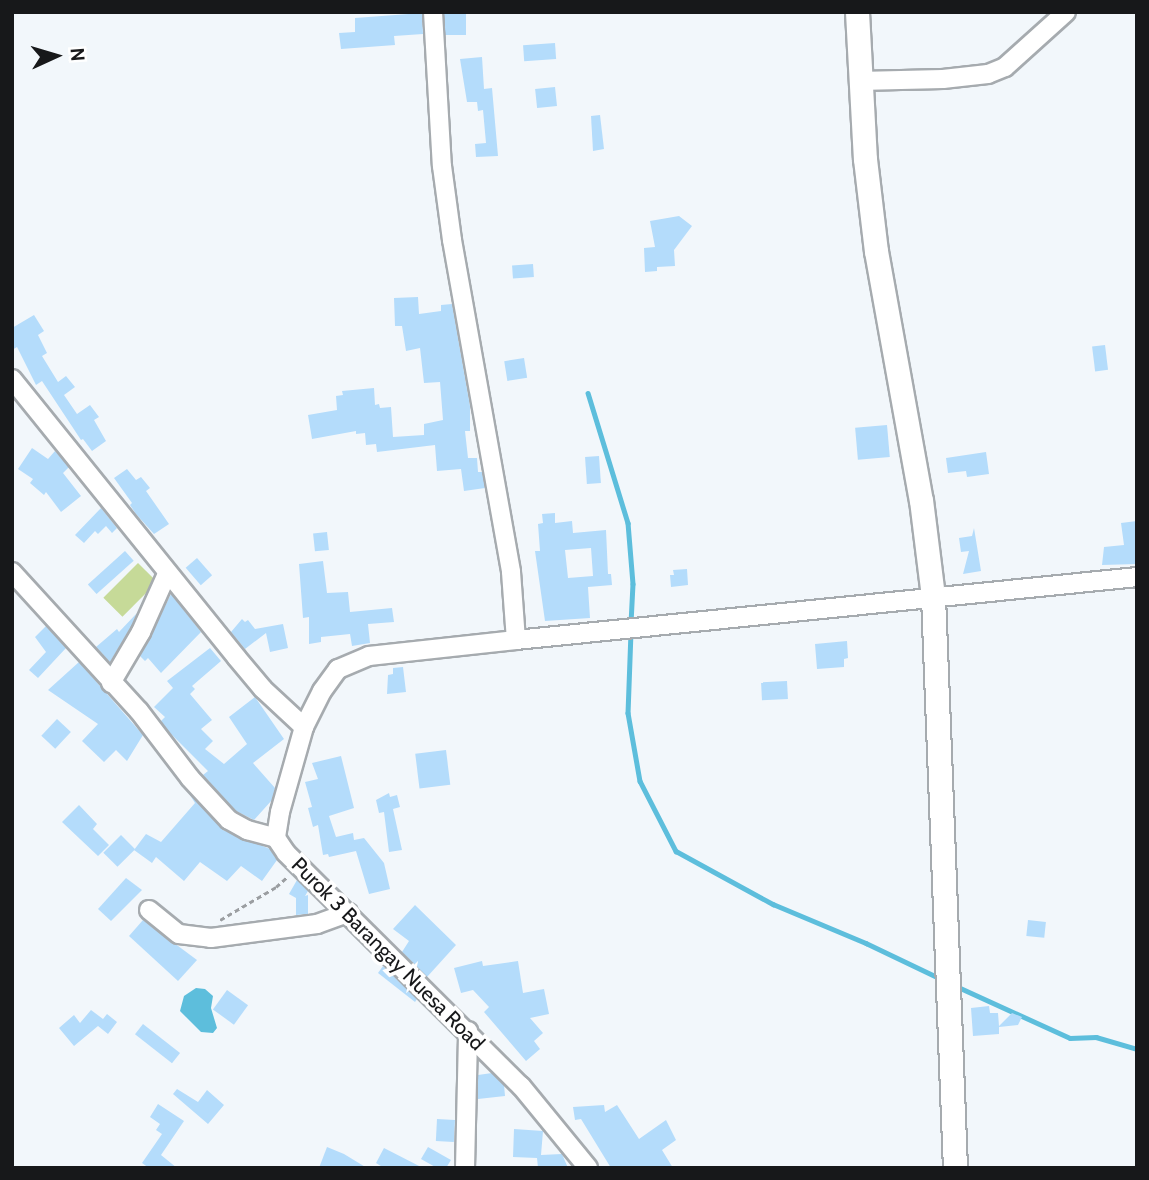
<!DOCTYPE html>
<html>
<head>
<meta charset="utf-8">
<style>
	body { margin:0 }
	#map { position:relative; width:1149px; height:1180px; overflow:hidden; background:#f2f7fb; font-family:Cabin,sans-serif }
	div>[style] { position:absolute }
	.green>* { inset:0; background:#c6da98; transform-origin:0 0 }
	.water>* { inset:0; background:#5dbedc }
	.stream>* { height:4.5px; margin:-2.25px; padding:0 2.25px; transform-origin:2.25px; border-radius:2.25px; background:#5dbedc }
	.building>* { inset:0; background:#b4dcfb; transform-origin:0 0 }
	.path>* { height:2.5px; margin-top:-1.25px; transform-origin:0; background:repeating-linear-gradient(90deg,#9b9ea1 0 5px,transparent 0 8.5px) }
	.roads { filter:drop-shadow(2px 0 #a6abaf) drop-shadow(-2px 0 #a6abaf) drop-shadow(0 2px #a6abaf) drop-shadow(0 -2px #a6abaf) }
	.minor>* { height:18px; margin:-9px; padding:0 9px; transform-origin:9px; border-radius:9px; background:#fff }
	.major>* { height:23px; margin:-11.5px; padding:0 11.5px; transform-origin:11.5px; border-radius:11.5px; background:#fff }
	span { translate:-50% -50%; white-space:nowrap; text-align:center; line-height:1.15; -webkit-text-stroke:7px #fff; paint-order:stroke }
	.street-label { font-size:21px; color:#17181a }
	.frame { position:absolute; inset:0; border:14px solid #17181a; pointer-events:none }
	.north { position:absolute; left:21px; top:21px; width:70px; height:70px; -webkit-text-stroke:5px #fff; paint-order:stroke; rotate:86deg; font-size:19px; font-weight:700; line-height:28px; text-align:center; color:#17181a }
	.north::after { content:''; display:block; margin:auto; width:24px; height:32px; background:#17181a; clip-path:polygon(50% 0,100% 100%,50% 72%,0 100%) }
</style>
</head>
<body>
<div id="map">
	<div class="green">
		<i style="left:138px;top:563px;width:27px;height:49px;rotate:45deg"></i>
	</div>
	<div class="water">
		<i style="clip-path:polygon(196px 988px,205px 989px,213px 996px,211px 1008px,217px 1028px,213px 1033px,201px 1032px,180px 1011px,184px 996px)"></i>
	</div>
	<div class="stream">
		<i style="left:588px;top:393px;width:136px;rotate:72.9deg"></i>
		<i style="left:628px;top:523px;width:61px;rotate:85.3deg"></i>
		<i style="left:633px;top:584px;width:40px;rotate:92.9deg"></i>
		<i style="left:631px;top:632px;width:81px;rotate:92.1deg"></i>
		<i style="left:628px;top:713px;width:69px;rotate:80deg"></i>
		<i style="left:640px;top:781px;width:79px;rotate:62.8deg"></i>
		<i style="left:676px;top:851px;width:111px;rotate:28.7deg"></i>
		<i style="left:773px;top:904px;width:101px;rotate:22.8deg"></i>
		<i style="left:866px;top:943px;width:83px;rotate:25.6deg"></i>
		<i style="left:956px;top:986px;width:125px;rotate:24.5deg"></i>
		<i style="left:1070px;top:1038px;width:26px;rotate:-2deg"></i>
		<i style="left:1096px;top:1037px;width:43px;rotate:16.3deg"></i>
	</div>
	<div class="building">
		<i style="left:444px;top:12px;width:22px;height:23px"></i>
		<i style="clip-path:polygon(422px 13px,423px 34px,394px 36px,395px 45px,341px 49px,339px 33px,355px 32px,355px 18px)"></i>
		<i style="left:555px;top:43px;width:16px;height:32px;rotate:86deg"></i>
		<i style="clip-path:polygon(482px 57px,484px 89px,492px 88px,498px 156px,476px 157px,475px 144px,486px 143px,483px 110px,478px 111px,477px 102px,467px 102px,460px 59px)"></i>
		<i style="left:555px;top:87px;width:19px;height:20px;rotate:84deg"></i>
		<i style="clip-path:polygon(600px 115px,604px 149px,593px 151px,591px 116px)"></i>
		<i style="clip-path:polygon(679px 216px,692px 226px,674px 250px,675px 266px,657px 267px,657px 271px,645px 272px,644px 248px,655px 247px,650px 221px)"></i>
		<i style="left:533px;top:264px;width:13px;height:21px;rotate:86deg"></i>
		<i style="clip-path:polygon(418px 297px,419px 314px,441px 311px,441px 305px,452px 304px,470px 406px,470px 431px,465px 431px,468px 458px,477px 458px,478px 472px,482px 472px,485px 488px,464px 491px,461px 469px,437px 471px,435px 445px,377px 452px,376px 444px,366px 445px,365px 433px,356px 434px,356px 431px,312px 439px,308px 415px,337px 410px,336px 396px,343px 395px,342px 391px,374px 388px,375px 405px,379px 404px,380px 408px,391px 407px,393px 437px,424px 435px,424px 424px,443px 420px,440px 382px,424px 383px,420px 348px,406px 351px,402px 326px,395px 326px,394px 298px)"></i>
		<i style="clip-path:polygon(34px 315px,44px 331px,38px 335px,47px 353px,42px 356px,58px 382px,66px 376px,75px 387px,64px 395px,77px 414px,90px 405px,99px 417px,94px 420px,106px 441px,92px 451px,83px 439px,81px 440px,42px 381px,36px 385px,17px 347px,12px 350px,12px 328px)"></i>
		<i style="left:1105px;top:345px;width:25px;height:13px;rotate:83deg"></i>
		<i style="left:524px;top:358px;width:20px;height:20px;rotate:81deg"></i>
		<i style="left:887px;top:425px;width:32px;height:32px;rotate:85deg"></i>
		<i style="clip-path:polygon(32px 448px,48px 459px,55px 451px,69px 467px,63px 473px,81px 496px,61px 512px,46px 492px,44px 495px,30px 483px,33px 479px,18px 469px)"></i>
		<i style="clip-path:polygon(986px 452px,989px 474px,967px 477px,966px 471px,948px 473px,946px 458px)"></i>
		<i style="left:599px;top:456px;width:27px;height:14px;rotate:86deg"></i>
		<i style="clip-path:polygon(127px 469px,136px 480px,141px 477px,150px 488px,146px 491px,169px 524px,154px 534px,136px 514px,130px 505px,132px 503px,114px 478px)"></i>
		<i style="clip-path:polygon(101px 508px,117px 528px,112px 533px,106px 526px,98px 534px,95px 531px,84px 543px,75px 535px)"></i>
		<i style="clip-path:polygon(evenodd,555px 513px,555px 523px,572px 521px,573px 533px,606px 530px,608px 574px,611px 574px,612px 585px,588px 587px,590px 618px,545px 621px,535px 551px,540px 551px,538px 524px,543px 523px,542px 514px,555px 513px,591px 548px,593px 576px,568px 578px,565px 550px,591px 548px)"></i>
		<i style="clip-path:polygon(1137px 521px,1137px 564px,1102px 565px,1104px 547px,1124px 545px,1121px 523px)"></i>
		<i style="clip-path:polygon(974px 528px,981px 571px,963px 574px,969px 551px,961px 552px,959px 538px,972px 536px)"></i>
		<i style="left:327px;top:532px;width:18px;height:14px;rotate:84deg"></i>
		<i style="left:125px;top:551px;width:13px;height:50px;rotate:48deg"></i>
		<i style="left:197px;top:558px;width:23px;height:15px;rotate:49deg"></i>
		<i style="clip-path:polygon(323px 561px,327px 593px,348px 592px,350px 612px,392px 608px,394px 622px,368px 624px,370px 643px,352px 646px,350px 634px,321px 637px,321px 642px,309px 644px,309px 617px,303px 618px,299px 564px)"></i>
		<i style="clip-path:polygon(687px 569px,688px 585px,671px 587px,670px 575px,674px 575px,673px 570px)"></i>
		<i style="clip-path:polygon(171px 594px,201px 632px,161px 673px,148px 658px,145px 661px,140px 656px)"></i>
		<i style="clip-path:polygon(137px 613px,131px 627px,110px 662px,96px 647px,117px 629px,119px 632px)"></i>
		<i style="clip-path:polygon(242px 619px,245px 622px,248px 620px,255px 629px,283px 624px,288px 648px,270px 652px,266px 633px,245px 649px,231px 632px)"></i>
		<i style="clip-path:polygon(46px 626px,66px 648px,38px 678px,29px 670px,46px 652px,35px 637px)"></i>
		<i style="clip-path:polygon(847px 641px,848px 658px,844px 659px,844px 667px,817px 669px,815px 644px)"></i>
		<i style="clip-path:polygon(210px 648px,221px 661px,192px 686px,195px 689px,190px 694px,212px 720px,201px 729px,213px 741px,205px 749px,224px 764px,247px 744px,229px 717px,255px 697px,284px 739px,253px 763px,275px 788px,272px 800px,254px 820px,236px 811px,203px 775px,208px 771px,168px 731px,161px 721px,165px 717px,154px 707px,173px 688px,167px 681px)"></i>
		<i style="clip-path:polygon(79px 662px,143px 735px,127px 761px,116px 750px,104px 762px,82px 741px,98px 724px,48px 690px)"></i>
		<i style="clip-path:polygon(403px 667px,406px 692px,387px 694px,388px 675px,393px 674px,393px 668px)"></i>
		<i style="left:787px;top:681px;width:18px;height:26px;rotate:87deg"></i>
		<i style="left:57px;top:719px;width:19px;height:23px;rotate:43deg"></i>
		<i style="left:446px;top:750px;width:35px;height:31px;rotate:83deg"></i>
		<i style="clip-path:polygon(341px 756px,354px 808px,329px 816px,336px 837px,353px 833px,354px 840px,364px 838px,384px 863px,390px 889px,369px 894px,356px 851px,329px 857px,328px 854px,323px 855px,318px 825px,313px 827px,308px 808px,312px 807px,305px 782px,318px 779px,312px 763px)"></i>
		<i style="clip-path:polygon(188px 792px,223px 830px,270px 849px,277px 860px,262px 881px,241px 866px,227px 881px,200px 862px,184px 881px,156px 857px,152px 863px,134px 850px,146px 834px,161px 842px,195px 803px)"></i>
		<i style="clip-path:polygon(389px 793px,390px 797px,397px 795px,400px 807px,393px 809px,402px 850px,389px 852px,384px 812px,379px 813px,376px 800px)"></i>
		<i style="clip-path:polygon(79px 805px,97px 824px,93px 829px,109px 845px,98px 856px,62px 822px)"></i>
		<i style="left:121px;top:835px;width:20px;height:25px;rotate:45deg"></i>
		<i style="clip-path:polygon(126px 878px,142px 890px,111px 921px,98px 909px)"></i>
		<i style="clip-path:polygon(297px 880px,308px 891px,305px 896px,308px 895px,308px 914px,296px 915px,296px 898px,289px 894px)"></i>
		<i style="clip-path:polygon(415px 905px,456px 945px,427px 977px,402px 952px,409px 941px,393px 929px)"></i>
		<i style="clip-path:polygon(143px 920px,197px 960px,178px 981px,129px 936px)"></i>
		<i style="left:1028px;top:920px;width:18px;height:16px;rotate:6deg"></i>
		<i style="clip-path:polygon(482px 961px,483px 966px,518px 961px,523px 993px,544px 989px,549px 1014px,530px 1018px,543px 1033px,534px 1041px,540px 1049px,526px 1061px,484px 1012px,489px 1007px,473px 990px,461px 993px,454px 968px)"></i>
		<i style="clip-path:polygon(383px 966px,417px 999px,415px 1002px,378px 973px)"></i>
		<i style="left:227px;top:990px;width:26px;height:24px;rotate:36deg"></i>
		<i style="clip-path:polygon(989px 1006px,990px 1013px,998px 1013px,999px 1026px,1012px 1013px,1022px 1017px,1018px 1025px,999px 1027px,999px 1034px,973px 1036px,971px 1008px)"></i>
		<i style="clip-path:polygon(91px 1010px,103px 1019px,107px 1014px,117px 1022px,108px 1034px,98px 1026px,74px 1046px,59px 1028px,74px 1015px,80px 1023px)"></i>
		<i style="left:143px;top:1024px;width:47px;height:13px;rotate:38deg"></i>
		<i style="clip-path:polygon(492px 1073px,504px 1085px,505px 1096px,478px 1099px,478px 1075px)"></i>
		<i style="clip-path:polygon(177px 1089px,198px 1102px,207px 1090px,224px 1105px,208px 1124px,173px 1094px)"></i>
		<i style="clip-path:polygon(158px 1104px,184px 1121px,161px 1155px,177px 1168px,149px 1168px,142px 1163px,162px 1134px,156px 1130px,160px 1124px,150px 1117px)"></i>
		<i style="clip-path:polygon(604px 1105px,605px 1112px,617px 1105px,639px 1139px,666px 1120px,676px 1140px,662px 1150px,673px 1168px,611px 1168px,581px 1119px,575px 1120px,573px 1107px)"></i>
		<i style="left:437px;top:1119px;width:18px;height:22px;rotate:3deg"></i>
		<i style="clip-path:polygon(514px 1129px,543px 1131px,541px 1155px,562px 1154px,568px 1168px,538px 1168px,537px 1158px,513px 1157px)"></i>
		<i style="clip-path:polygon(327px 1147px,344px 1154px,367px 1168px,319px 1168px)"></i>
		<i style="clip-path:polygon(428px 1147px,451px 1160px,446px 1168px,437px 1168px,421px 1159px)"></i>
		<i style="clip-path:polygon(384px 1148px,423px 1168px,384px 1168px,376px 1163px)"></i>
	</div>
	<div class="path">
		<i style="left:220px;top:920px;width:65px;rotate:-30.5deg"></i>
		<i style="left:276px;top:887px;width:15px;rotate:-42deg"></i>
	</div>
	<div class="roads">
		<div class="minor">
			<i style="left:433px;top:12px;width:154px;rotate:86.7deg"></i>
			<i style="left:442px;top:166px;width:75px;rotate:82.3deg"></i>
			<i style="left:452px;top:240px;width:337px;rotate:79.9deg"></i>
			<i style="left:511px;top:572px;width:68px;rotate:85.8deg"></i>
			<i style="left:516px;top:640px;width:148px;rotate:173.8deg"></i>
			<i style="left:369px;top:656px;width:34px;rotate:157deg"></i>
			<i style="left:338px;top:669px;width:27px;rotate:126deg"></i>
			<i style="left:322px;top:691px;width:40px;rotate:116.6deg"></i>
			<i style="left:304px;top:727px;width:88px;rotate:105.8deg"></i>
			<i style="left:280px;top:812px;width:26px;rotate:99deg"></i>
			<i style="left:276px;top:838px;width:18px;rotate:56deg"></i>
			<i style="left:286px;top:853px;width:331px;rotate:44.8deg"></i>
			<i style="left:521px;top:1086px;width:106px;rotate:50.7deg"></i>
			<i style="left:859px;top:81px;width:84px;rotate:-1.4deg"></i>
			<i style="left:943px;top:79px;width:45px;rotate:-6.3deg"></i>
			<i style="left:988px;top:74px;width:18px;rotate:-22deg"></i>
			<i style="left:1005px;top:67px;width:82px;rotate:-42deg"></i>
			<i style="left:12px;top:379px;width:358px;rotate:51.1deg"></i>
			<i style="left:237px;top:658px;width:40px;rotate:50deg"></i>
			<i style="left:263px;top:689px;width:56px;rotate:42.8deg"></i>
			<i style="left:12px;top:572px;width:188px;rotate:47.6deg"></i>
			<i style="left:139px;top:711px;width:84px;rotate:52.7deg"></i>
			<i style="left:190px;top:778px;width:57px;rotate:47.1deg"></i>
			<i style="left:229px;top:820px;width:21px;rotate:29deg"></i>
			<i style="left:247px;top:830px;width:30px;rotate:15deg"></i>
			<i style="left:516px;top:640px;width:624px;rotate:-5.79deg"></i>
			<i style="left:111px;top:683px;width:59px;rotate:-59.5deg"></i>
			<i style="left:141px;top:632px;width:64px;rotate:-65.9deg"></i>
			<i style="left:149px;top:910px;width:38px;rotate:39deg"></i>
			<i style="left:179px;top:934px;width:32px;rotate:7deg"></i>
			<i style="left:211px;top:938px;width:107px;rotate:-7.5deg"></i>
			<i style="left:317px;top:924px;width:33px;rotate:-20deg"></i>
			<i style="left:465px;top:1168px;width:137px;rotate:-88.7deg"></i>
		</div>
		<div class="major">
			<i style="left:857px;top:12px;width:147px;rotate:86.9deg"></i>
			<i style="left:865px;top:159px;width:93px;rotate:83.2deg"></i>
			<i style="left:876px;top:251px;width:253px;rotate:79.8deg"></i>
			<i style="left:921px;top:500px;width:97px;rotate:82.9deg"></i>
			<i style="left:933px;top:596px;width:572px;rotate:87.8deg"></i>
		</div>
	</div>
	<div class="street-label">
		<span style="left:388px;top:954px;rotate:45deg">Purok 3 Barangay Nuesa Road</span>
	</div>
	<div class="frame"></div>
	<div class="north">N</div>
</div>
</body>
</html>
